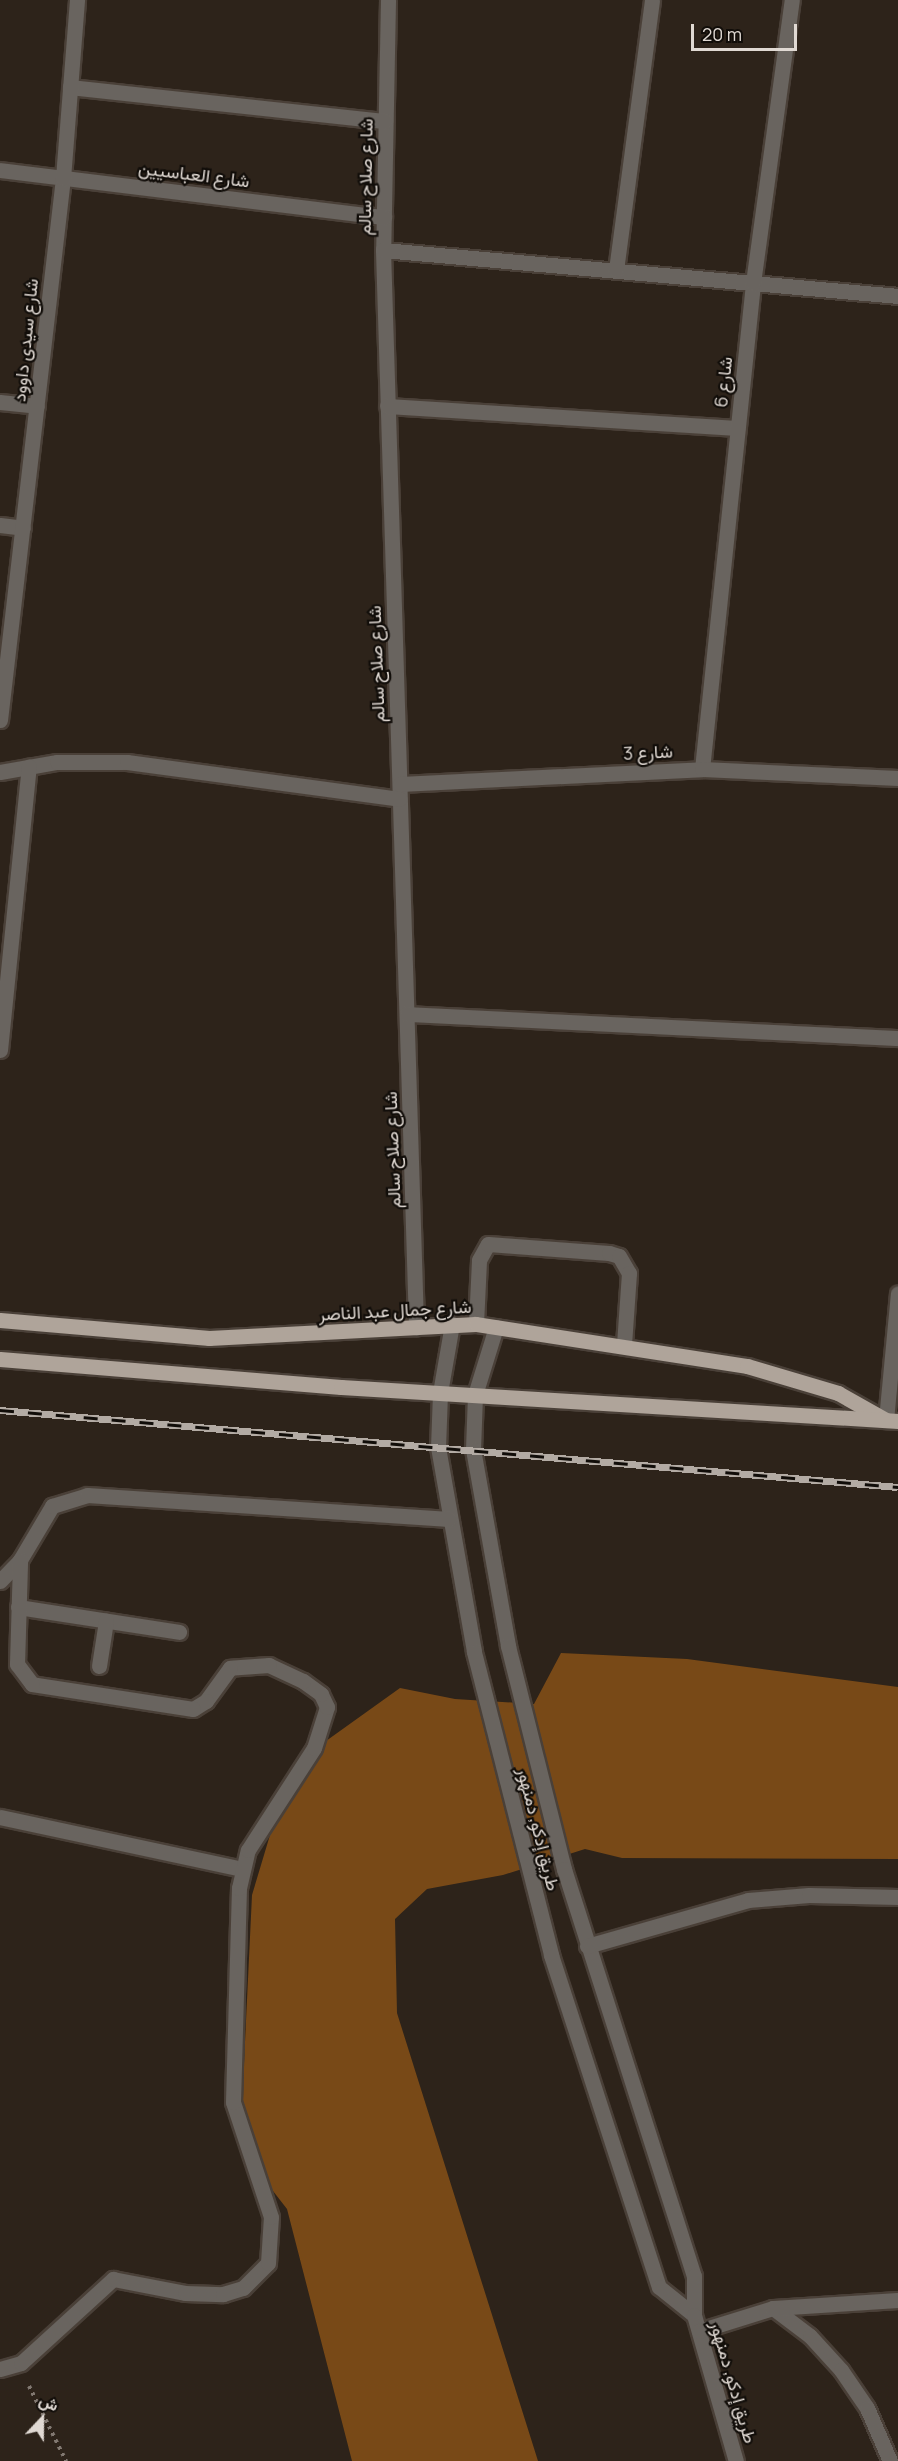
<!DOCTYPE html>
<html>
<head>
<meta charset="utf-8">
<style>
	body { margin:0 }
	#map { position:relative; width:898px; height:2461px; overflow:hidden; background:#2d231a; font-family:Manrope,Vazirmatn,sans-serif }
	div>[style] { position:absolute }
	.water>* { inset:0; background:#784917 }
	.path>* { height:4px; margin-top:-2px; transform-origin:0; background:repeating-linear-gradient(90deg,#817871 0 3px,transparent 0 7.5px) }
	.roads { filter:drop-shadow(2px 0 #4a4038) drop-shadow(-2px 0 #4a4038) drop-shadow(0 2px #4a4038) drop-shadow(0 -2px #4a4038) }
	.minor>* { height:15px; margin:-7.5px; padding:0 7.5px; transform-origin:7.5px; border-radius:7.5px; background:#69645f }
	.major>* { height:15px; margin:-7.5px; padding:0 7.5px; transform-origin:7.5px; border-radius:7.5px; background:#afa49a }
	.rail>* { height:7px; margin-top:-3.5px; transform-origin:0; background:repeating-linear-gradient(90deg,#110d09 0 14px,#b3aba4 0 28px); box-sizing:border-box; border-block:2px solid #b3aba4 }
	span { translate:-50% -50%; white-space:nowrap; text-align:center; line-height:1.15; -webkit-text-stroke:4.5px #110d09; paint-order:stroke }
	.street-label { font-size:18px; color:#e0d9d3 }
	.north { position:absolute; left:12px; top:2389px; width:60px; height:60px; -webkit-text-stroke:4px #110d09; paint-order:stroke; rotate:22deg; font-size:16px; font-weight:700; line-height:24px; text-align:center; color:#e0d9d3 }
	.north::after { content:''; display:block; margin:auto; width:21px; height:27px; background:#e0d9d3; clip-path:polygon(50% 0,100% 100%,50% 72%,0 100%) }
	.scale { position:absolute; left:691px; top:24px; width:106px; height:27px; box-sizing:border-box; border:3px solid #e0d9d3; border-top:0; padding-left:8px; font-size:18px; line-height:21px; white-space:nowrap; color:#e0d9d3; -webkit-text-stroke:4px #110d09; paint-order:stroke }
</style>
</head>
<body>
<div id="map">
	<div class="water">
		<i style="clip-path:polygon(561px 1653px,687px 1659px,898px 1687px,898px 1859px,622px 1858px,585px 1849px,503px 1875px,427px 1889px,395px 1919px,397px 2013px,538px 2461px,352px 2461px,287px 2209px,266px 2182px,241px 2126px,252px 1895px,279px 1805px,319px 1746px,400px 1688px,455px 1699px,534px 1704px)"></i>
	</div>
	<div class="path">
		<i style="left:29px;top:2386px;width:84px;rotate:63.7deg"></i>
	</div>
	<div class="roads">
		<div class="minor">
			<i style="left:388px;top:0;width:250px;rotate:91.1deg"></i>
			<i style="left:383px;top:250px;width:1078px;rotate:88.24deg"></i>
			<i style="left:70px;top:87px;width:317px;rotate:6.2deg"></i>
			<i style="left:0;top:170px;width:387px;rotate:7deg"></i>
			<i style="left:383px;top:250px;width:517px;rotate:5.1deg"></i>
			<i style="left:616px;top:270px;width:272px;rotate:-82.4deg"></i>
			<i style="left:0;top:402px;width:37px;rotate:6deg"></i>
			<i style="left:387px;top:406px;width:351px;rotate:3.6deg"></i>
			<i style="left:0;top:525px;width:23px;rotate:7deg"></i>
			<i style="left:0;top:720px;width:546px;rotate:-83.37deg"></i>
			<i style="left:63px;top:178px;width:179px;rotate:-85.5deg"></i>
			<i style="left:702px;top:769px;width:489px;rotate:-84deg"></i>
			<i style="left:753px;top:283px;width:286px;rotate:-82.2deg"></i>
			<i style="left:0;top:772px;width:58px;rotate:-10deg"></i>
			<i style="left:57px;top:762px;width:70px"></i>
			<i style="left:127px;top:762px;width:275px;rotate:7.7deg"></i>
			<i style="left:400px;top:784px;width:302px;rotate:-2.8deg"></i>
			<i style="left:702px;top:769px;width:196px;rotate:2.6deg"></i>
			<i style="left:407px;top:1014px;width:492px;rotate:2.8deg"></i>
			<i style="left:0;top:1050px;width:285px;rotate:-84.2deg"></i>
			<i style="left:452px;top:1324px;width:70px;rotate:99.9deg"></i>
			<i style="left:440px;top:1393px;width:54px;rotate:92.1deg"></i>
			<i style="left:438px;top:1447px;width:208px;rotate:80deg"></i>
			<i style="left:474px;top:1652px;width:313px;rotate:75.7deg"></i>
			<i style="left:551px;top:1955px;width:349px;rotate:72deg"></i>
			<i style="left:659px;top:2287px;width:45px;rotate:38.7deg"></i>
			<i style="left:476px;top:1324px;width:64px;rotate:-87.3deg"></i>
			<i style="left:479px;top:1260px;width:18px;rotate:-61deg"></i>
			<i style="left:488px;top:1244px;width:121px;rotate:4.3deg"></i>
			<i style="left:609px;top:1253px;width:10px;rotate:17deg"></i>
			<i style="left:619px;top:1256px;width:20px;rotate:60deg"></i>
			<i style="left:629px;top:1273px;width:72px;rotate:94deg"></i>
			<i style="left:496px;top:1327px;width:71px;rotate:107.2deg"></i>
			<i style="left:475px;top:1395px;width:54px;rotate:92.1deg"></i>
			<i style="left:473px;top:1449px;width:200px;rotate:79.9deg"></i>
			<i style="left:508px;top:1646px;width:230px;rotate:75.9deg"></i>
			<i style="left:564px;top:1869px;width:427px;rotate:72.3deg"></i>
			<i style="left:694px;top:2276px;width:39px;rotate:90deg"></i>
			<i style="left:694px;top:2315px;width:152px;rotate:74deg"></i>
			<i style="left:886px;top:1420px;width:127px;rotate:-84.6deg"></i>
			<i style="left:0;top:1581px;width:29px;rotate:-46deg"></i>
			<i style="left:20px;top:1560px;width:63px;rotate:-59.3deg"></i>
			<i style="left:52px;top:1506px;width:37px;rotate:-17deg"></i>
			<i style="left:87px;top:1495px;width:363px;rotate:3.8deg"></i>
			<i style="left:18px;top:1607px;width:163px;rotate:8.8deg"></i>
			<i style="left:99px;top:1666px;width:46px;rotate:-81.2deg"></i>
			<i style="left:0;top:1817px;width:248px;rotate:12.1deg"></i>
			<i style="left:587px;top:1946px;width:167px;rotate:-15.9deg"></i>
			<i style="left:748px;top:1900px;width:61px;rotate:-4.7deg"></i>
			<i style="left:809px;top:1895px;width:89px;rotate:1.3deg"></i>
			<i style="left:773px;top:2308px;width:46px;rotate:37.1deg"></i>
			<i style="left:810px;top:2336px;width:46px;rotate:47.6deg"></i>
			<i style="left:841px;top:2370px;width:46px;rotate:55.6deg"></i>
			<i style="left:867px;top:2408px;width:58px;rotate:66.5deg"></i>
			<i style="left:699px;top:2331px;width:77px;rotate:-17.3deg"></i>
			<i style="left:773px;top:2308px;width:125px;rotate:-3.7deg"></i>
			<i style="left:0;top:2369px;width:22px;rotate:-16deg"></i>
			<i style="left:21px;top:2363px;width:125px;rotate:-42.4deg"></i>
			<i style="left:113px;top:2279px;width:73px;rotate:11deg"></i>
			<i style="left:185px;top:2293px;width:38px;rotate:2deg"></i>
			<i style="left:223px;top:2294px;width:21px;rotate:-17deg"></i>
			<i style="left:243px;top:2288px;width:35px;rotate:-45deg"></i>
			<i style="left:268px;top:2263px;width:46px;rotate:-86.3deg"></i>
			<i style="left:271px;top:2217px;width:121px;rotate:-108.3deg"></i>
			<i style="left:233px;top:2102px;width:214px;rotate:-88.4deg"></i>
			<i style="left:239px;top:1888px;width:39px;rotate:-77deg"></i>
			<i style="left:248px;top:1850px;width:121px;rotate:-57.1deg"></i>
			<i style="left:314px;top:1748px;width:43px;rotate:-72.4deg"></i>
			<i style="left:327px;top:1707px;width:14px;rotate:-115deg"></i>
			<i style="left:321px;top:1694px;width:22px;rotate:-144deg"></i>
			<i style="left:303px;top:1681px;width:38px;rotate:-155deg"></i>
			<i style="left:269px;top:1665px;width:39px;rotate:176deg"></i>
			<i style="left:230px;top:1668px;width:41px;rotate:126deg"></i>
			<i style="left:206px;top:1701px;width:15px;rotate:148deg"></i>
			<i style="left:193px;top:1709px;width:163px;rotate:-171.2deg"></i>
			<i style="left:32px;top:1684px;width:25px;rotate:-127deg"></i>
			<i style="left:17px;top:1664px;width:104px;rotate:-88.3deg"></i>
		</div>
		<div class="major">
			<i style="left:0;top:1320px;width:210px;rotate:4.9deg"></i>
			<i style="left:209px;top:1338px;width:267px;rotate:-3deg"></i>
			<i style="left:476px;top:1324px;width:274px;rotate:8.8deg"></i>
			<i style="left:747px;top:1366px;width:95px;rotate:16.5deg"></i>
			<i style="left:838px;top:1393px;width:55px;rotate:29.4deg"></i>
			<i style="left:0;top:1359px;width:342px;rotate:4.7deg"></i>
			<i style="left:341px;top:1387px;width:558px;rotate:3.49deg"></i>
		</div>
	</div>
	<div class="rail">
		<i style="left:0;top:1410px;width:901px;rotate:4.9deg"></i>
	</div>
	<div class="street-label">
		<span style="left:194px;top:174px;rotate:7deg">شارع العباسيين</span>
		<span style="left:365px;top:177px;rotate:-89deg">شارع صلاح سالم</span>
		<span style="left:25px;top:340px;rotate:-84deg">شارع سيدى داوود</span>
		<span style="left:723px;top:382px;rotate:-84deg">شارع 6</span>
		<span style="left:376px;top:664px;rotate:-92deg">شارع صلاح سالم</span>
		<span style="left:648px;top:752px;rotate:-3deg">شارع 3</span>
		<span style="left:392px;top:1150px;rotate:-92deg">شارع صلاح سالم</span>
		<span style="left:395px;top:1310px;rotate:-3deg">شارع جمال عبد الناصر</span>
		<span style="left:539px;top:1829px;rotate:76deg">طريق إدكو, دمنهور</span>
		<span style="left:734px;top:2382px;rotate:74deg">طريق إدكو, دمنهور</span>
	</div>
	<div class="north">ش</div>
	<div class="scale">20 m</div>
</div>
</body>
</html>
